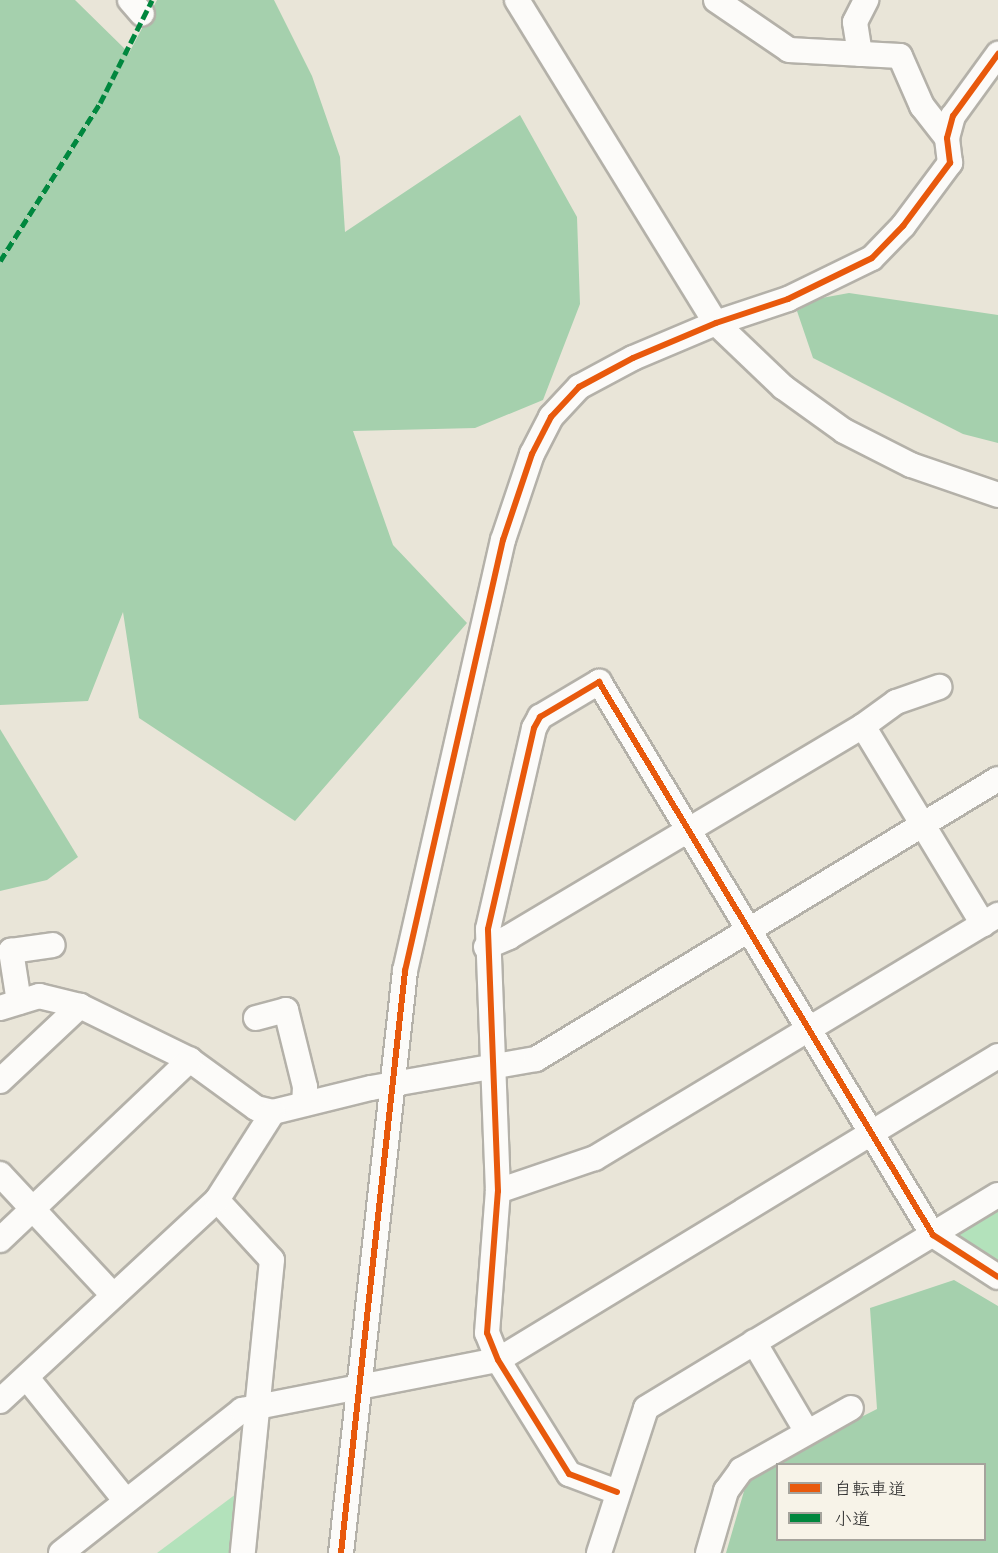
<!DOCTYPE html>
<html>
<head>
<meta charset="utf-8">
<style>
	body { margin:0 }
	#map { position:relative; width:998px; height:1553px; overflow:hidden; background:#e9e5d8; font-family:"Gochi Hand","Klee One",sans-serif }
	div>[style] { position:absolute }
	.green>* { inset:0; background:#b3e2bb }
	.forest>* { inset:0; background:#a5d0ad }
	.roads { filter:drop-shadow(2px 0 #b4b1a9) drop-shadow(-2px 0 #b4b1a9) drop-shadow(0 2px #b4b1a9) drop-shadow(0 -2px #b4b1a9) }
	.minor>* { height:24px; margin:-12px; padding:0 12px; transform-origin:12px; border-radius:12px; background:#fcfbf9 }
	.quiet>* { height:4.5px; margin-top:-2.25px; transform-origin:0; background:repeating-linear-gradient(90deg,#00873e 0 9px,transparent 0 13.5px) }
	.cycleway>* { height:6px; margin:-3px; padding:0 3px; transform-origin:3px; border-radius:3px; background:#e8590c }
	span { translate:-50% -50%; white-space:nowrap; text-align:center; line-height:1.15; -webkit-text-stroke:5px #f7f3e8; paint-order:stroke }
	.legend { position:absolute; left:776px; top:1463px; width:210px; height:78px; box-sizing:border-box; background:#f7f3e8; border:2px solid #a5a39c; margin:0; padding:8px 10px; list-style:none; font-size:18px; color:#2b2b2b }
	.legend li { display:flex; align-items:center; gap:12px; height:30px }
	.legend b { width:30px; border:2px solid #a5a39c }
</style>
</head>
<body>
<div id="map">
	<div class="green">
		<i style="clip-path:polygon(998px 1207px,998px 1267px,949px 1237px)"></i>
		<i style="clip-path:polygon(240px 1491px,234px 1553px,157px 1553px)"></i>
	</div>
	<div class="forest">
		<i style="clip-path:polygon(0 0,75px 0,129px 53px,157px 0,274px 0,312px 76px,340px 157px,345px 232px,520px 115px,577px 217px,580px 304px,543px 400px,475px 428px,353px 431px,393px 545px,467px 623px,295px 821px,139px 718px,123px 612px,88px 701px,0 705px)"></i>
		<i style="clip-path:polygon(849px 293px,998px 315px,998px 443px,963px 434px,813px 358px,797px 311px,816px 299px)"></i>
		<i style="clip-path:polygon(0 729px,78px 857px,47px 880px,0 891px)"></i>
		<i style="clip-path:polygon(evenodd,954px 1280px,998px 1306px,998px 1553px,726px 1553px,749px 1474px,877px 1409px,870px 1308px,954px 1280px,778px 1464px,984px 1464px,984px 1540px,778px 1540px,778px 1464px)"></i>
	</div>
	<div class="roads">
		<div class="minor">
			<i style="left:130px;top:0;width:18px;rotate:49deg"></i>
			<i style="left:517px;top:0;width:379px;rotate:58.4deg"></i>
			<i style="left:716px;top:323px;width:93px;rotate:43.7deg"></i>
			<i style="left:783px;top:387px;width:75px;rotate:35.8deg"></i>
			<i style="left:844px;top:431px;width:75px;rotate:26.9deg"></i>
			<i style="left:911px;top:465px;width:92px;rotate:19deg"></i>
			<i style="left:716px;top:0;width:88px;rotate:34.4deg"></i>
			<i style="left:789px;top:50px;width:111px;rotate:3.1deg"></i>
			<i style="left:900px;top:56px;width:55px;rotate:66.3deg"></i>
			<i style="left:922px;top:106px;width:41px;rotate:52deg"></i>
			<i style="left:860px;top:54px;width:32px;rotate:-99deg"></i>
			<i style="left:855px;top:22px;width:25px;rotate:-63deg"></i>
			<i style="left:863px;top:726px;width:41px;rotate:-36deg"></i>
			<i style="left:896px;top:702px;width:46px;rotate:-19.2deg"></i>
			<i style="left:486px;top:947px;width:25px;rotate:-23deg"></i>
			<i style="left:509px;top:937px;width:412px;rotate:-30.8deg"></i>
			<i style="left:863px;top:726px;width:232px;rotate:58.8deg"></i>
			<i style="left:19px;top:1002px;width:52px;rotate:-98.9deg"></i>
			<i style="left:11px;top:951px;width:42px;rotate:-8.1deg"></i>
			<i style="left:0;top:1008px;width:41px;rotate:-17.1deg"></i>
			<i style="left:39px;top:996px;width:42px;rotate:13.7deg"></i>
			<i style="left:80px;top:1006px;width:123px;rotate:26.1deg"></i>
			<i style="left:190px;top:1060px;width:82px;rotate:36deg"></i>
			<i style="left:256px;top:1108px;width:17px;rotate:13deg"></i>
			<i style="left:273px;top:1112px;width:101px;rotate:-13.8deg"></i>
			<i style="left:371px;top:1088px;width:168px;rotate:-10deg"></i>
			<i style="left:536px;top:1059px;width:540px;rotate:-31.22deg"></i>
			<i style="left:256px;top:1018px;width:31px;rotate:-15deg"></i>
			<i style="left:286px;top:1010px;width:79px;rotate:76.1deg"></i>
			<i style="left:305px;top:1087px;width:17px;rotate:93deg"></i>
			<i style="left:0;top:1081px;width:110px;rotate:-43.2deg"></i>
			<i style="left:0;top:1174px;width:166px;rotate:47deg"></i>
			<i style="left:498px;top:1191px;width:102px;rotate:-18.8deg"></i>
			<i style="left:595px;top:1158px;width:471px;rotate:-31.1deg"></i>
			<i style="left:217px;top:1200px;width:81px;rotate:47.5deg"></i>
			<i style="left:272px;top:1260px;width:294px;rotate:95.7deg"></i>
			<i style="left:0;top:1240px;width:262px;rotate:-43.5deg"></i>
			<i style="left:754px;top:1342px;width:104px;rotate:59.5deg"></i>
			<i style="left:27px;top:1378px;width:158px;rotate:51.2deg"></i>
			<i style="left:0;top:1401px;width:296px;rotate:-42.8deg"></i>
			<i style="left:217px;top:1200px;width:104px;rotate:-57.5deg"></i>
			<i style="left:617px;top:1492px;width:51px;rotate:-159.4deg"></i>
			<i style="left:569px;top:1474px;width:134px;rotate:-121.9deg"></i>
			<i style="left:498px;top:1360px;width:29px;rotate:-112deg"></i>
			<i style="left:487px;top:1333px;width:142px;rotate:-85.6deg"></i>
			<i style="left:498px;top:1191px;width:262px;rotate:-92.2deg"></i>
			<i style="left:488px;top:929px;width:206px;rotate:-77.1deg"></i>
			<i style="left:534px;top:728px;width:13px;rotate:-61deg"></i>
			<i style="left:540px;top:717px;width:69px;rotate:-30.7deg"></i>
			<i style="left:599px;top:682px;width:646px;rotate:58.87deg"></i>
			<i style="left:933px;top:1235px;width:77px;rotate:32.9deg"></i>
			<i style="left:61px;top:1553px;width:231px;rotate:-38.3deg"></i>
			<i style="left:242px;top:1410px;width:261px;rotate:-11.1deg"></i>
			<i style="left:498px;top:1360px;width:585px;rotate:-31.3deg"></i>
			<i style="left:341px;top:1553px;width:586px;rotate:-83.72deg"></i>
			<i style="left:405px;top:971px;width:442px;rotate:-77.2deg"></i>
			<i style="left:503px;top:540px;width:91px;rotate:-71.4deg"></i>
			<i style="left:532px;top:454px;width:42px;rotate:-62.8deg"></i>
			<i style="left:551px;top:417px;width:41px;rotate:-47deg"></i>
			<i style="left:579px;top:387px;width:61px;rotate:-28.2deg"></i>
			<i style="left:633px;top:358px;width:90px;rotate:-22.9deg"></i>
			<i style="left:716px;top:323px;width:76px;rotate:-18.4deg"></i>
			<i style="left:788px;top:299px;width:93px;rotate:-26deg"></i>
			<i style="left:872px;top:258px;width:45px;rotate:-45.9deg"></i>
			<i style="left:903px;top:226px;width:79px;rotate:-53.3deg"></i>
			<i style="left:950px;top:163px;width:25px;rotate:-97deg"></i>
			<i style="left:947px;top:138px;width:23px;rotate:-75deg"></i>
			<i style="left:953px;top:116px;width:77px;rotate:-54deg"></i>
			<i style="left:599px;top:1553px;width:152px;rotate:-72deg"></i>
			<i style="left:646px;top:1408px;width:411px;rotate:-31.2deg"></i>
			<i style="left:708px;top:1553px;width:65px;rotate:-73.8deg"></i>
			<i style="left:726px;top:1491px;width:26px;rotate:-54deg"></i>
			<i style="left:741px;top:1470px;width:126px;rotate:-29.4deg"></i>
		</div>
	</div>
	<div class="quiet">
		<i style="left:0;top:261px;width:187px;rotate:-57.7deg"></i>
		<i style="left:100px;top:103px;width:115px;rotate:-63.2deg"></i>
	</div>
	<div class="cycleway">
		<i style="left:617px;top:1492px;width:51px;rotate:-159.4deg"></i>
		<i style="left:569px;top:1474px;width:134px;rotate:-121.9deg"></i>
		<i style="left:498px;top:1360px;width:29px;rotate:-112deg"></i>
		<i style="left:487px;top:1333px;width:142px;rotate:-85.6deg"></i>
		<i style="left:498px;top:1191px;width:262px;rotate:-92.2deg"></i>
		<i style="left:488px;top:929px;width:206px;rotate:-77.1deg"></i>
		<i style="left:534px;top:728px;width:13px;rotate:-61deg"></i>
		<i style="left:540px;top:717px;width:69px;rotate:-30.7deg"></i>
		<i style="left:599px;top:682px;width:646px;rotate:58.87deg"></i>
		<i style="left:933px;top:1235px;width:77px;rotate:32.9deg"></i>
		<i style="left:341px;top:1553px;width:586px;rotate:-83.72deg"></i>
		<i style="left:405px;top:971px;width:442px;rotate:-77.2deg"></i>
		<i style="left:503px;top:540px;width:91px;rotate:-71.4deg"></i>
		<i style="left:532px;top:454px;width:42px;rotate:-62.8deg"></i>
		<i style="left:551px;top:417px;width:41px;rotate:-47deg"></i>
		<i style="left:579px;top:387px;width:61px;rotate:-28.2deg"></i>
		<i style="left:633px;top:358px;width:90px;rotate:-22.9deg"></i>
		<i style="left:716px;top:323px;width:76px;rotate:-18.4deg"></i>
		<i style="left:788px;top:299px;width:93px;rotate:-26deg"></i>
		<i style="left:872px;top:258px;width:45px;rotate:-45.9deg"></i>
		<i style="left:903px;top:226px;width:79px;rotate:-53.3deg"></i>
		<i style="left:950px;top:163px;width:25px;rotate:-97deg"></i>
		<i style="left:947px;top:138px;width:23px;rotate:-75deg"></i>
		<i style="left:953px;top:116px;width:77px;rotate:-54deg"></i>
	</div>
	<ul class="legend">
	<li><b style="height:8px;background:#e8590c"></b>自転車道</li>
	<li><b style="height:8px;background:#00873e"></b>小道</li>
	</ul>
</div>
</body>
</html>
